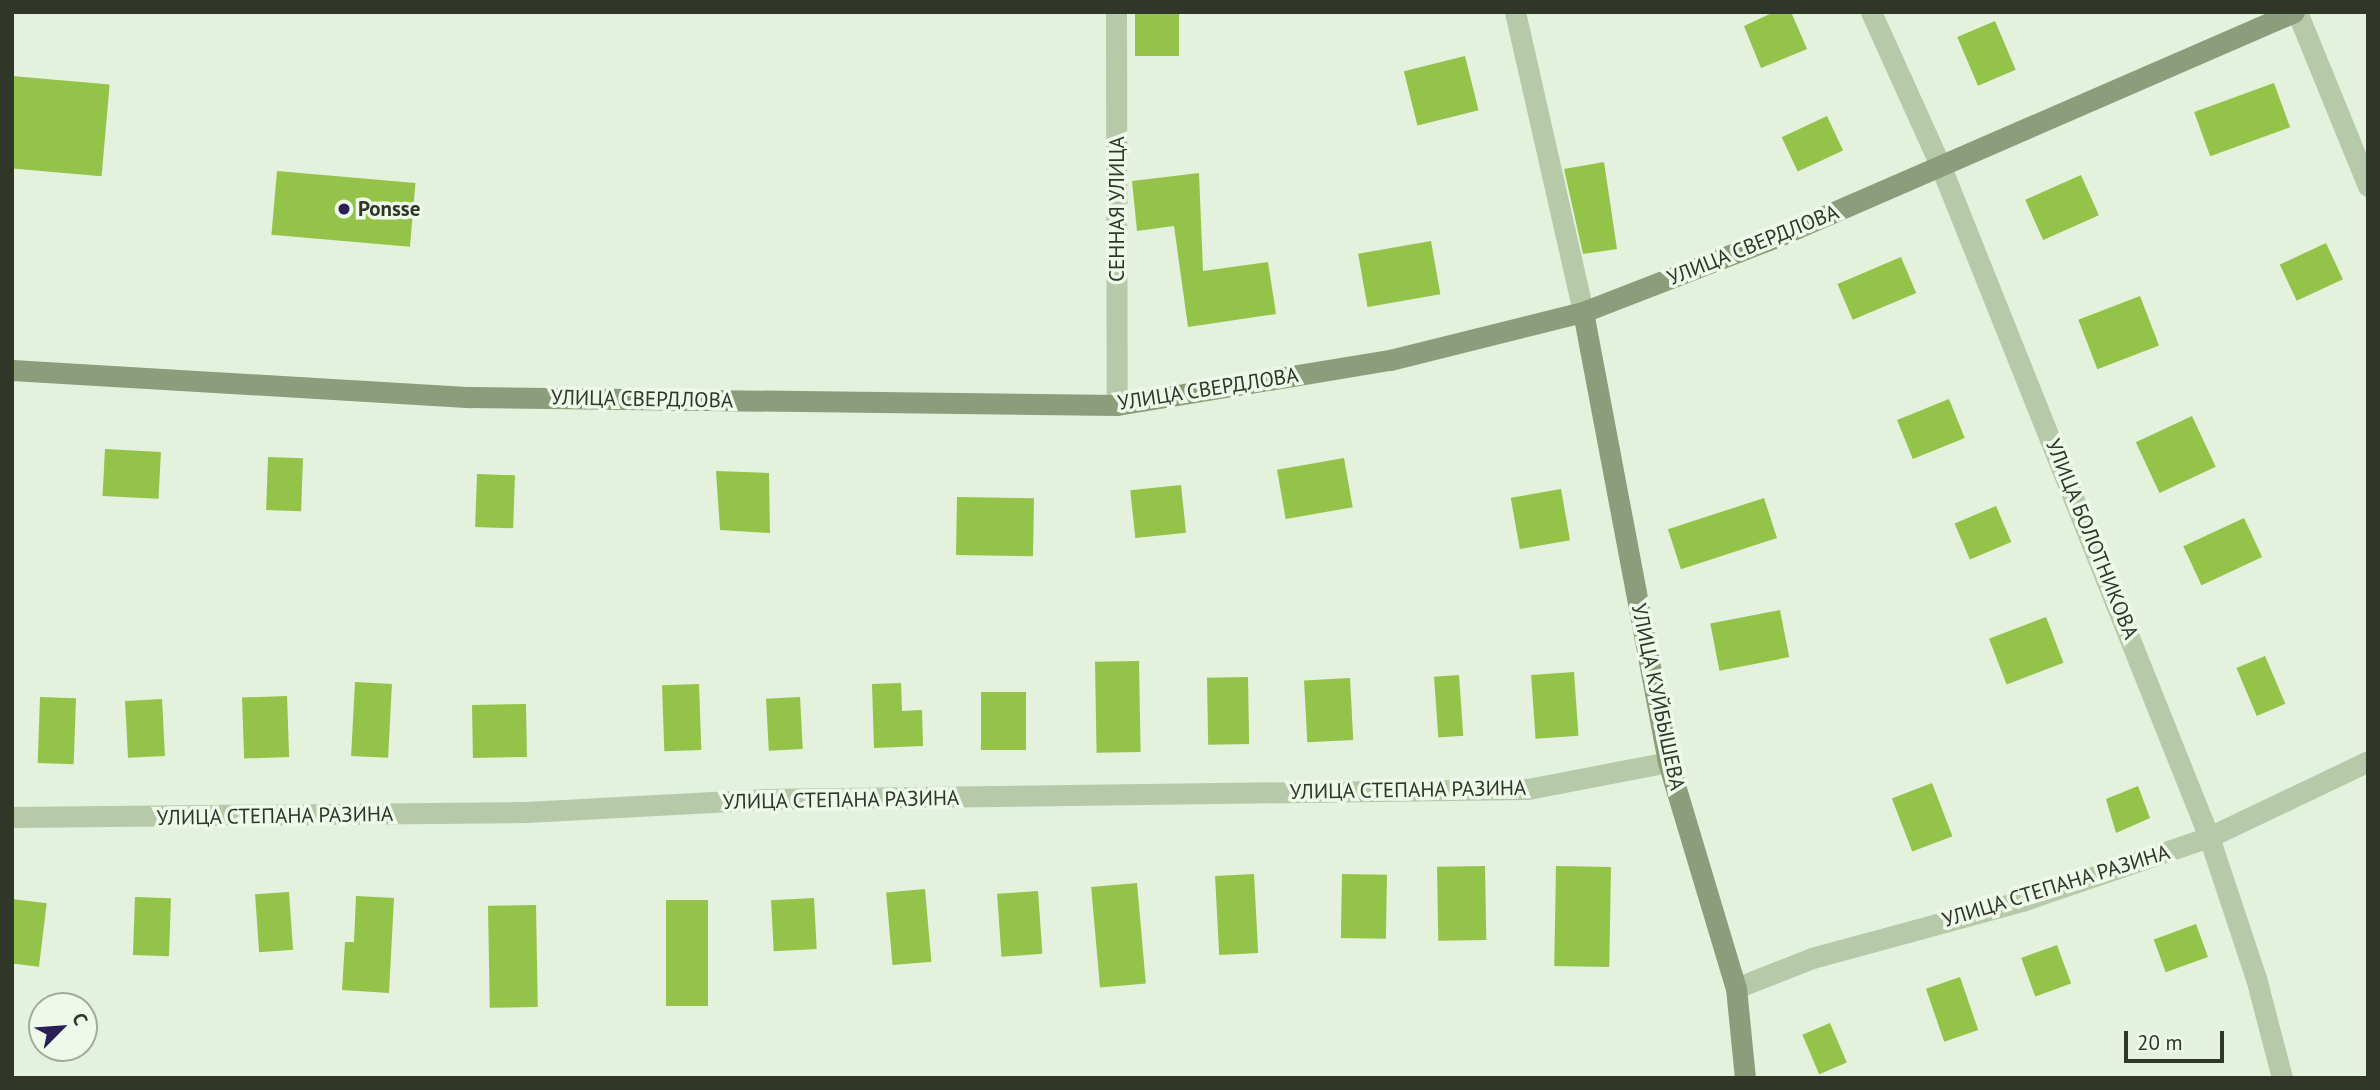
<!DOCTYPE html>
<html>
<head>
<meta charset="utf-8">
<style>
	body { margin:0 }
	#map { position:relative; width:2380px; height:1090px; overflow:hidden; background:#e3f1dd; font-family:"PT Sans",sans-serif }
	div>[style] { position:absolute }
	.building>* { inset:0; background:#94c349; transform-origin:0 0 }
	.street>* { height:21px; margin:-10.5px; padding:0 10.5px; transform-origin:10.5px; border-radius:10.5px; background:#b6c9a9 }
	.secondary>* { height:21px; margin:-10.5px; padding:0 10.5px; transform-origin:10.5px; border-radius:10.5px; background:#8b9d7a }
	.dots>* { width:19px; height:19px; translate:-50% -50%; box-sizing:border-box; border:4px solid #eef9e9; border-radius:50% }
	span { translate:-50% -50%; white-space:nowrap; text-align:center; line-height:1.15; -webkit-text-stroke:7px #eef9e9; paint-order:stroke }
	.poi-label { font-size:21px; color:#303728; font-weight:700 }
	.left { translate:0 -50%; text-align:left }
	.street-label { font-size:21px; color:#303728 }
	.frame { position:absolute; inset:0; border:14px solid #303728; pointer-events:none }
	.north { position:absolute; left:28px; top:992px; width:70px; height:70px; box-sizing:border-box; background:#eef9e9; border:2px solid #a2ab9c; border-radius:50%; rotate:65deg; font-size:19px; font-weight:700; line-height:28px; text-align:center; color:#303728 }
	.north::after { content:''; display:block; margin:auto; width:24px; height:32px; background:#2b1f57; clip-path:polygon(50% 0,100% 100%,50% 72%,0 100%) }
	.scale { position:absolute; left:2124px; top:1031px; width:100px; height:32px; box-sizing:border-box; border:4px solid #303728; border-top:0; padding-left:9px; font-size:21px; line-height:24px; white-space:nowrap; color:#303728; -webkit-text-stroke:5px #eef9e9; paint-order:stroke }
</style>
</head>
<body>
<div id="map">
	<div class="building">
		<i style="left:1135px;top:12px;width:44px;height:44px"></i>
		<i style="clip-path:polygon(1774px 12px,1791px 12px,1807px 49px,1761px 68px,1744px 26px)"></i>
		<i style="left:1995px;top:21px;width:53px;height:41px;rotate:67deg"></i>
		<i style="left:1465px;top:56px;width:56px;height:63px;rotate:76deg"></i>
		<i style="left:12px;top:76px;width:98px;height:92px;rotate:5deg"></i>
		<i style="left:2274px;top:83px;width:47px;height:85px;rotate:70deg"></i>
		<i style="left:1827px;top:116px;width:38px;height:50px;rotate:65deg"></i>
		<i style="clip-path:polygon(1604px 162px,1617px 249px,1583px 254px,1564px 169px)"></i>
		<i style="left:277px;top:171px;width:139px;height:64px;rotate:5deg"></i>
		<i style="clip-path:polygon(1199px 173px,1203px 271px,1268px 262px,1276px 314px,1188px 327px,1174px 226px,1137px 231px,1132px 181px)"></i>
		<i style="left:2081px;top:175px;width:44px;height:61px;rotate:66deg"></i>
		<i style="left:1431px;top:241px;width:54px;height:74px;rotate:80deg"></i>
		<i style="left:2326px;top:243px;width:40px;height:51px;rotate:65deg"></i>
		<i style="left:1901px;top:257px;width:39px;height:69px;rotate:67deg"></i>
		<i style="left:2140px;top:296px;width:53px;height:66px;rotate:69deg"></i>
		<i style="left:1949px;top:399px;width:42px;height:56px;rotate:68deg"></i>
		<i style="left:2192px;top:416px;width:56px;height:62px;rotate:65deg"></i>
		<i style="left:105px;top:449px;width:56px;height:47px;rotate:3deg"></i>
		<i style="left:268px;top:457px;width:35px;height:53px;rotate:2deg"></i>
		<i style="left:1344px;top:458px;width:50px;height:68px;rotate:80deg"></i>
		<i style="clip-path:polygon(716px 471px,769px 473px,770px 533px,720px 530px)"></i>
		<i style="left:477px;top:474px;width:38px;height:53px;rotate:2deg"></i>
		<i style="left:1181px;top:485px;width:48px;height:51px;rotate:84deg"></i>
		<i style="left:1561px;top:489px;width:52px;height:51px;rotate:80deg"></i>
		<i style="left:957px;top:497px;width:77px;height:58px;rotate:1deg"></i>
		<i style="left:1764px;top:498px;width:42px;height:101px;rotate:72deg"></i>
		<i style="left:1996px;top:506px;width:39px;height:45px;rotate:67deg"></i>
		<i style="left:2244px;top:518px;width:43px;height:67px;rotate:65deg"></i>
		<i style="left:1780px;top:610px;width:48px;height:71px;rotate:79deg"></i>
		<i style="left:2046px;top:617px;width:49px;height:61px;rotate:69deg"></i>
		<i style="left:2265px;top:656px;width:52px;height:31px;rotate:67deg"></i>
		<i style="left:1139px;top:661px;width:91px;height:44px;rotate:89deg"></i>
		<i style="left:1574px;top:672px;width:64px;height:43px;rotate:86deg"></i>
		<i style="left:1459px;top:675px;width:61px;height:25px;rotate:86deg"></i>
		<i style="left:1248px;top:677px;width:67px;height:41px;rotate:89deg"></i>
		<i style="left:1350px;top:678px;width:62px;height:46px;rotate:87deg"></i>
		<i style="left:355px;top:682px;width:37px;height:74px;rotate:3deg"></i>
		<i style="clip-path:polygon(901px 683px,902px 711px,922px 710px,923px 746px,874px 748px,872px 684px)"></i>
		<i style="left:699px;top:684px;width:66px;height:37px;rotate:88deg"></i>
		<i style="left:1026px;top:692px;width:58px;height:45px;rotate:90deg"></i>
		<i style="left:287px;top:696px;width:61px;height:45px;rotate:88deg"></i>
		<i style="left:40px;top:697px;width:36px;height:66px;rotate:2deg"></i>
		<i style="left:800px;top:697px;width:52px;height:34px;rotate:87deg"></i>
		<i style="left:162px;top:699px;width:57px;height:37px;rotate:87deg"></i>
		<i style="left:526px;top:704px;width:53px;height:54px;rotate:89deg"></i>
		<i style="left:1932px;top:783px;width:57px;height:43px;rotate:69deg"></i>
		<i style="clip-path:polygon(2138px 786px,2150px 818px,2116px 833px,2106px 799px)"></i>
		<i style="left:1485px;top:866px;width:74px;height:48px;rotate:89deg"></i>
		<i style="left:1556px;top:866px;width:55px;height:100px;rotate:1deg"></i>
		<i style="left:1254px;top:874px;width:79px;height:39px;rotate:87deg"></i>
		<i style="left:1342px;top:874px;width:45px;height:64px;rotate:1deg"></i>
		<i style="left:1137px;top:883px;width:101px;height:46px;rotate:85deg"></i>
		<i style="left:925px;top:889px;width:73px;height:39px;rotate:85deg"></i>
		<i style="left:1038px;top:891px;width:63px;height:41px;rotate:86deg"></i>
		<i style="left:289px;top:892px;width:58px;height:34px;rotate:86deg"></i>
		<i style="clip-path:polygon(356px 896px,394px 898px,389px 993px,342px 990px,345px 942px,354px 942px)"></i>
		<i style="left:135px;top:897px;width:36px;height:58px;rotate:2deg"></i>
		<i style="left:814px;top:898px;width:51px;height:43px;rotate:87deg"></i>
		<i style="left:12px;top:899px;width:35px;height:64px;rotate:7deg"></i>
		<i style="left:666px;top:900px;width:42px;height:106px"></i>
		<i style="left:536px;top:905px;width:102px;height:48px;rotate:89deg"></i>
		<i style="left:2196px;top:924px;width:35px;height:45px;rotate:70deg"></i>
		<i style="left:2057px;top:945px;width:41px;height:38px;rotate:70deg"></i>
		<i style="left:1960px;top:977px;width:56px;height:36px;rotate:71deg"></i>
		<i style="left:1830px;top:1023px;width:43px;height:30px;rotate:67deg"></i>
	</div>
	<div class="street">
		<i style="left:1116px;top:12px;width:393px;rotate:89.9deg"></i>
		<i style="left:1515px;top:12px;width:308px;rotate:77.2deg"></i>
		<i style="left:1871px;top:12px;width:170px;rotate:65.7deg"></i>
		<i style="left:1941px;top:167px;width:722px;rotate:68.2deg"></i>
		<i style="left:2209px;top:837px;width:149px;rotate:71.6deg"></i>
		<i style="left:2256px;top:978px;width:103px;rotate:75.4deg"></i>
		<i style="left:2297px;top:12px;width:188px;rotate:67.8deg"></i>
		<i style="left:12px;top:817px;width:514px;rotate:-0.56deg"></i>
		<i style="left:526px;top:812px;width:238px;rotate:-3.1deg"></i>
		<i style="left:764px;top:799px;width:764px;rotate:-0.75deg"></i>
		<i style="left:1528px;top:789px;width:143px;rotate:-10.9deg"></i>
		<i style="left:1736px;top:988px;width:82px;rotate:-21.5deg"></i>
		<i style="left:1812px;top:958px;width:218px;rotate:-15.2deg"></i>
		<i style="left:2022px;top:901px;width:198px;rotate:-18.9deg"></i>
		<i style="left:2209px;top:837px;width:176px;rotate:-25.5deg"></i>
	</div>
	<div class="secondary">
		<i style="left:1583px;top:312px;width:458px;rotate:79.3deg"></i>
		<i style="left:1668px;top:762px;width:236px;rotate:73.3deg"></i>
		<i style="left:1736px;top:988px;width:90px;rotate:84.3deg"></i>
		<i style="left:12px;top:370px;width:459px;rotate:3.4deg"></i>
		<i style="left:470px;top:397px;width:647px;rotate:0.71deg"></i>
		<i style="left:1117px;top:405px;width:277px;rotate:-9.4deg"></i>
		<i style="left:1390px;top:360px;width:199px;rotate:-14deg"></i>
		<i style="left:1583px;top:312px;width:205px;rotate:-21.2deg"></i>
		<i style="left:1774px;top:238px;width:567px;rotate:-23.49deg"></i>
	</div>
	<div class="dots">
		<i style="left:344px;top:209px;background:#2b1f57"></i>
	</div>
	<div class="poi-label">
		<span class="left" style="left:358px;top:209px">Ponsse</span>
	</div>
	<div class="street-label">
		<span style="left:1117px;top:209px;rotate:-90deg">СЕННАЯ УЛИЦА</span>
		<span style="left:1753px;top:245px;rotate:-22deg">УЛИЦА СВЕРДЛОВА</span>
		<span style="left:1208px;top:389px;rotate:-9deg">УЛИЦА СВЕРДЛОВА</span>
		<span style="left:642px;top:399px;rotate:1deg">УЛИЦА СВЕРДЛОВА</span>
		<span style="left:2092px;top:539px;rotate:68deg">УЛИЦА БОЛОТНИКОВА</span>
		<span style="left:1658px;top:697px;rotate:78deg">УЛИЦА КУЙБЫШЕВА</span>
		<span style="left:1408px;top:790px;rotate:-1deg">УЛИЦА СТЕПАНА РАЗИНА</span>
		<span style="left:841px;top:800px;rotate:-1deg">УЛИЦА СТЕПАНА РАЗИНА</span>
		<span style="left:275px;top:816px;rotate:-1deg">УЛИЦА СТЕПАНА РАЗИНА</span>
		<span style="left:2056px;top:886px;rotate:-17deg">УЛИЦА СТЕПАНА РАЗИНА</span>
	</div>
	<div class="frame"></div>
	<div class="north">С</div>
	<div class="scale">20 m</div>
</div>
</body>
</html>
